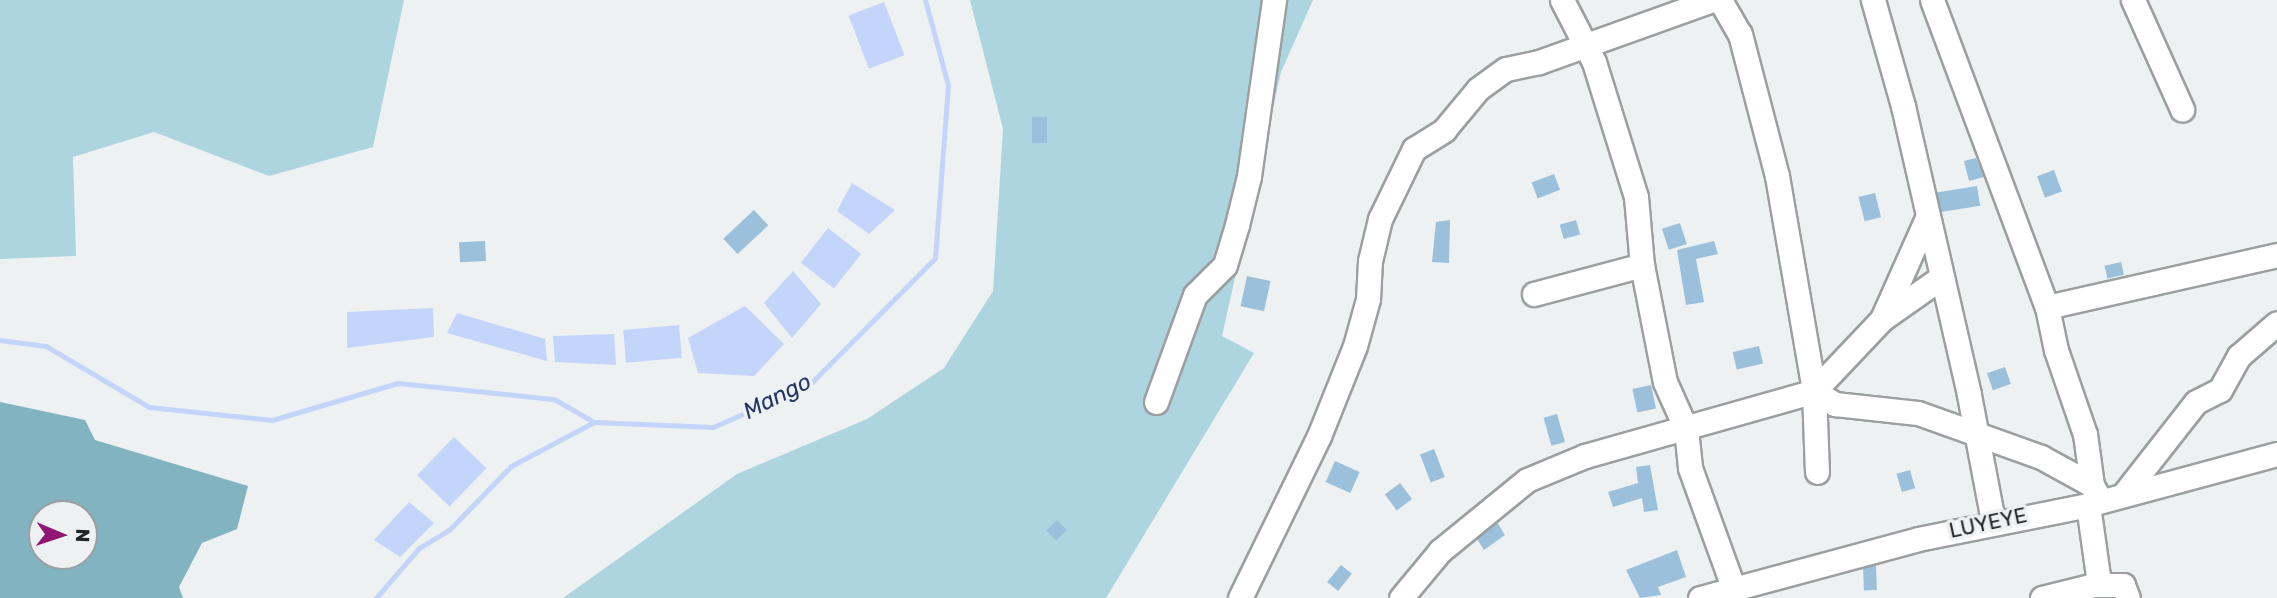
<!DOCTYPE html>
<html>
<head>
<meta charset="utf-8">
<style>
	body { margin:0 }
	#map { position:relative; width:2277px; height:598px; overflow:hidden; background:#edf1f2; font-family:Rubik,sans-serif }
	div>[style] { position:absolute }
	.green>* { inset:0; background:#add5df }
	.forest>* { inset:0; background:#82b3c0 }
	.water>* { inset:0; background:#c3d5fa; transform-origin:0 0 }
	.stream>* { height:5px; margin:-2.5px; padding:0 2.5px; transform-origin:2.5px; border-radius:2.5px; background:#c3d5fa }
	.building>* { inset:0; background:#9bc0db; transform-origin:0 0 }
	.roads { filter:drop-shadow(2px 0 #9c9fa0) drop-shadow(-2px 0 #9c9fa0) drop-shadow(0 2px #9c9fa0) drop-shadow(0 -2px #9c9fa0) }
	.minor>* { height:23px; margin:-11.5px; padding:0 11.5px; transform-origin:11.5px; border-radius:11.5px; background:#fff }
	span { translate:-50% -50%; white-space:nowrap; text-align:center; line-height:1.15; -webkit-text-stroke:7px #edf1f2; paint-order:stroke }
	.street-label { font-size:21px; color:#222324 }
	.water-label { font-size:23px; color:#233766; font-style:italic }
	.north { position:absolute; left:28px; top:500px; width:70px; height:70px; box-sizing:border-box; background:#edf1f2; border:2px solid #9c9fa0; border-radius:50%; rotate:92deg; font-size:19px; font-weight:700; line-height:28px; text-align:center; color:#222324 }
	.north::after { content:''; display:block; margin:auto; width:24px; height:32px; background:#901775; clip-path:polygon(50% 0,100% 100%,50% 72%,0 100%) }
</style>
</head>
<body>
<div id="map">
	<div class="green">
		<i style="clip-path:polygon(0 0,404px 0,373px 147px,269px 176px,154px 132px,73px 157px,76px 256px,0 259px)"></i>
		<i style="clip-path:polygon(970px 0,1313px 0,1281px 72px,1222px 336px,1254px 353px,1106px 598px,563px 598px,737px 474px,867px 419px,944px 368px,993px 291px,1003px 129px)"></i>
	</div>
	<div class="forest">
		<i style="clip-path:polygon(evenodd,0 402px,85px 420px,95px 440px,248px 486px,237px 529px,202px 543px,179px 587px,183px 598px,0 598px,0 402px,42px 514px,84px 514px,84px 556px,42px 556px,42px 514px)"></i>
	</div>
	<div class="water">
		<i style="left:884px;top:2px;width:57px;height:38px;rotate:69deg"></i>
		<i style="clip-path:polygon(852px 183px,895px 210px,869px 234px,837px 211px)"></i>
		<i style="left:828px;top:228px;width:42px;height:44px;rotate:38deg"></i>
		<i style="clip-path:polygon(793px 271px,821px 304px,792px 338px,764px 303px)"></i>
		<i style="clip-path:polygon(745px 306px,784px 344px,754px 376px,698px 373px,688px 338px)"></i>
		<i style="clip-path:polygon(433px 308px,434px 337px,347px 348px,347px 312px)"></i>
		<i style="clip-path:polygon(457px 313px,545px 339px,547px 361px,447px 333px)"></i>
		<i style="left:679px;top:325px;width:33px;height:56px;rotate:85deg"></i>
		<i style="clip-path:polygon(614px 334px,616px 365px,555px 362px,553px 336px)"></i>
		<i style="left:454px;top:437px;width:45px;height:53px;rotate:44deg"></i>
		<i style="clip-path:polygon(409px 502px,434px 523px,400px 557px,374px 540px)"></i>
	</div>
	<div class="stream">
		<i style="left:0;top:340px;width:46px;rotate:7.4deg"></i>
		<i style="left:46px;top:346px;width:120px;rotate:30.6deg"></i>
		<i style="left:149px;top:407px;width:124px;rotate:6deg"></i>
		<i style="left:272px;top:420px;width:131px;rotate:-16.4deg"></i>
		<i style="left:398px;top:383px;width:157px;rotate:5.9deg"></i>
		<i style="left:554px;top:399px;width:46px;rotate:29.9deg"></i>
		<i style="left:376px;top:598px;width:66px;rotate:-49.3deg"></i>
		<i style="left:419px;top:548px;width:35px;rotate:-31deg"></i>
		<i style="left:449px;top:530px;width:89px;rotate:-45.9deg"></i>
		<i style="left:511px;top:466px;width:94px;rotate:-27.9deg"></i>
		<i style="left:594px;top:422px;width:119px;rotate:2.4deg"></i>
		<i style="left:713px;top:427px;width:105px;rotate:-23.6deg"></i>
		<i style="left:809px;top:385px;width:179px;rotate:-45.2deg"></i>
		<i style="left:935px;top:258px;width:173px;rotate:-85.7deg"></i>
		<i style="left:948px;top:85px;width:88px;rotate:-105.1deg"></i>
	</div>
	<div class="building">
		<i style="left:1032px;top:117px;width:15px;height:26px"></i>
		<i style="clip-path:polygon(1976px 158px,1984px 177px,1969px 181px,1964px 161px)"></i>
		<i style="left:2054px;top:170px;width:23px;height:18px;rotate:70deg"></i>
		<i style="left:1554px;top:174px;width:17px;height:24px;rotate:69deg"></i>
		<i style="left:1977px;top:186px;width:20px;height:41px;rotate:81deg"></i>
		<i style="left:1875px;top:193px;width:25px;height:17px;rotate:76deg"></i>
		<i style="left:754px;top:210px;width:21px;height:42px;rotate:47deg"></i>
		<i style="clip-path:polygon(1450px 220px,1449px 263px,1432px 262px,1436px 222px)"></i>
		<i style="left:1576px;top:220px;width:15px;height:17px;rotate:74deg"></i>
		<i style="left:1680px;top:223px;width:22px;height:19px;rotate:72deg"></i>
		<i style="left:485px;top:241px;width:20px;height:26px;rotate:87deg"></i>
		<i style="clip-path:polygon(1714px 241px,1718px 254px,1696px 259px,1704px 302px,1686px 305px,1677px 250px)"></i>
		<i style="left:2121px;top:262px;width:13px;height:17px;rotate:77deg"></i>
		<i style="left:1247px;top:276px;width:24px;height:31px;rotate:12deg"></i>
		<i style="left:1759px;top:346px;width:18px;height:27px;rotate:77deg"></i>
		<i style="left:2005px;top:367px;width:18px;height:19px;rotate:71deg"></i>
		<i style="left:1651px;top:385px;width:24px;height:19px;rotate:78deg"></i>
		<i style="left:1557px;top:414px;width:29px;height:14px;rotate:74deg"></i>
		<i style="left:1434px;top:449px;width:30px;height:15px;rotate:69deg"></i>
		<i style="left:1335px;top:461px;width:27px;height:23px;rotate:24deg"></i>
		<i style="clip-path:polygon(1650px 465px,1658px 510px,1644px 512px,1642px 498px,1613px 507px,1608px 492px,1638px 483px,1636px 467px)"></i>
		<i style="left:1910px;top:470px;width:19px;height:14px;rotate:74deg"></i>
		<i style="left:1400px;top:483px;width:20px;height:19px;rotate:53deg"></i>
		<i style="left:1057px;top:520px;width:14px;height:15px;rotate:45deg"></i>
		<i style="clip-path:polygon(1497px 522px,1505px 535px,1484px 550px,1477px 539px)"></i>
		<i style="clip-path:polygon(1677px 550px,1686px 577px,1658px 587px,1661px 595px,1640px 598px,1626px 570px)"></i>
		<i style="left:1341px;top:565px;width:14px;height:22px;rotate:39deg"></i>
		<i style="left:1876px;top:565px;width:25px;height:13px;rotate:88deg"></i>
	</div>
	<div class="roads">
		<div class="minor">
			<i style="left:1562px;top:0;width:70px;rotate:62.7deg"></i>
			<i style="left:1594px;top:62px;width:141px;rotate:72.7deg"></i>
			<i style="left:1636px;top:197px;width:68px;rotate:85deg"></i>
			<i style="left:1642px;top:265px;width:119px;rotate:78.9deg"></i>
			<i style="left:1665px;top:382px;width:51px;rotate:65.9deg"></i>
			<i style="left:1686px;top:429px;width:39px;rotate:84deg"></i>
			<i style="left:1690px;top:468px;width:127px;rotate:70.1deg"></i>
			<i style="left:1720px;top:0;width:39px;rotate:60deg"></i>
			<i style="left:1740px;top:34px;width:147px;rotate:75.4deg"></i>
			<i style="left:1777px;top:176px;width:218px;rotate:80.2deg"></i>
			<i style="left:1814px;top:391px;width:81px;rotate:87.9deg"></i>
			<i style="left:1873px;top:0;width:110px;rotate:74.2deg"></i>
			<i style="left:1903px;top:106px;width:296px;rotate:77.1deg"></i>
			<i style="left:1969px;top:395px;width:128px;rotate:79.2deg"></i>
			<i style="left:1932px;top:0;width:328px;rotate:69.5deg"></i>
			<i style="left:2047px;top:307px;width:44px;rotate:78.2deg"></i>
			<i style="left:2056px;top:350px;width:89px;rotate:71deg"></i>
			<i style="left:2085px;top:434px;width:51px;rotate:82.2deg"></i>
			<i style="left:2092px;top:485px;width:18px;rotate:61deg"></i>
			<i style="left:2133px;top:0;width:120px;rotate:65.8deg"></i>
			<i style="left:1534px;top:294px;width:112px;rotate:-15deg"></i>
			<i style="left:2047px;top:307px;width:236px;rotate:-12.7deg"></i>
			<i style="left:1882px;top:319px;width:111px;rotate:-66deg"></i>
			<i style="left:1814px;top:391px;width:25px;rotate:32deg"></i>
			<i style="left:1835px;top:404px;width:83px;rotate:6.2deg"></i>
			<i style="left:1918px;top:413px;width:131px;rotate:19.7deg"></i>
			<i style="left:2041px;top:457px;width:58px;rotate:28.8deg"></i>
			<i style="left:1156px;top:402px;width:114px;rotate:-70deg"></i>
			<i style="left:1195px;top:295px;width:42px;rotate:-45deg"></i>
			<i style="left:1225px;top:265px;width:42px;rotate:-73.3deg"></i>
			<i style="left:1237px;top:225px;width:50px;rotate:-76.2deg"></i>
			<i style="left:1249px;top:176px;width:178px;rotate:-81.9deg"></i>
			<i style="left:2123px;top:495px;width:118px;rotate:-51.9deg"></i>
			<i style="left:2196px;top:402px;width:27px;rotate:-27deg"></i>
			<i style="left:2220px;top:390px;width:39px;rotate:-61deg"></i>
			<i style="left:2239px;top:356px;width:50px;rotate:-41deg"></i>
			<i style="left:2094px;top:585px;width:29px"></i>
			<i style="left:2123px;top:585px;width:14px;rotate:69deg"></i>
			<i style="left:1240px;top:598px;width:180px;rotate:-64deg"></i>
			<i style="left:1319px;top:436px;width:97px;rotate:-68.2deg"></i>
			<i style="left:1355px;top:346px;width:49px;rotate:-74.5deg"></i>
			<i style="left:1368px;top:299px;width:38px;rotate:-87deg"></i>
			<i style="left:1370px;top:261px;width:43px;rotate:-76.6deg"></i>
			<i style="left:1380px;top:219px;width:78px;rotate:-64.1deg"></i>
			<i style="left:1414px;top:149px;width:36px;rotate:-32deg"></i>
			<i style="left:1444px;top:130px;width:53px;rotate:-50.3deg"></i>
			<i style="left:1478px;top:89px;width:34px;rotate:-36deg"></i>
			<i style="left:1506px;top:69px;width:34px;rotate:-12deg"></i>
			<i style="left:1539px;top:62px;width:184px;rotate:-19.7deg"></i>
			<i style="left:1401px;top:598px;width:61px;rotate:-50.3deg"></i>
			<i style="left:1440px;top:551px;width:112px;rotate:-39.2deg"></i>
			<i style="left:1527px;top:480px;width:63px;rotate:-22.5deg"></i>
			<i style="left:1585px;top:456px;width:238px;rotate:-15.8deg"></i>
			<i style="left:1814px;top:391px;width:99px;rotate:-46.6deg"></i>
			<i style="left:1882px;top:319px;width:70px;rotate:-35.1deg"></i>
			<i style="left:1700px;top:598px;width:226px;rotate:-15.1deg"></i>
			<i style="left:1918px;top:539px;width:173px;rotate:-11.3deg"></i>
			<i style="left:2088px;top:505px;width:196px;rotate:-15.1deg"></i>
			<i style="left:2042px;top:598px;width:54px;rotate:-14deg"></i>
			<i style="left:2094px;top:585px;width:10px;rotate:-66deg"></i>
			<i style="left:2098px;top:576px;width:72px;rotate:-98deg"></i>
		</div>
	</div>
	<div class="street-label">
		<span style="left:1988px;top:523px;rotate:-12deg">LUYEYE</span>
	</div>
	<div class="water-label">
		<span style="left:777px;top:396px;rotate:-27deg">Mango</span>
	</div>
	<div class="north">N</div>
</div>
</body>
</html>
